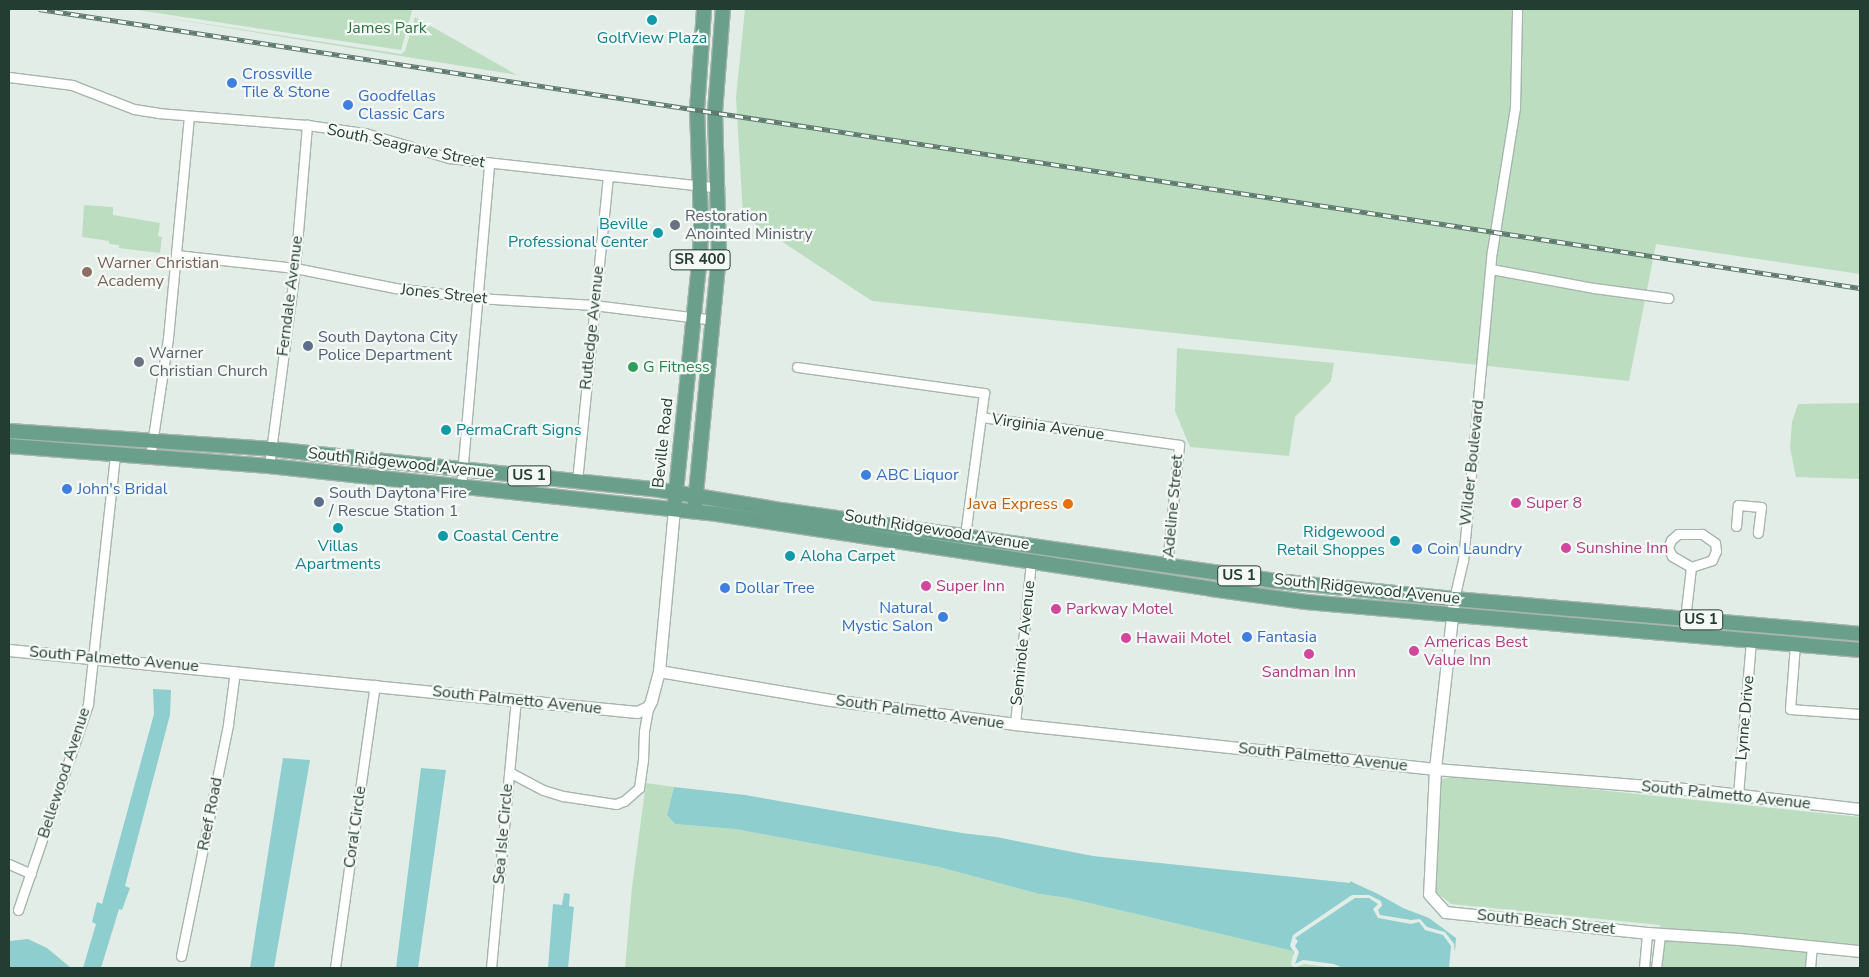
<!DOCTYPE html>
<html>
<head>
<meta charset="utf-8">
<style>
	body { margin:0 }
	#map { position:relative; width:1869px; height:977px; overflow:hidden; background:#e3ede7; font-family:"Nunito Sans",sans-serif }
	div>[style] { position:absolute }
	.green>* { inset:0; background:#bdddc1 }
	.water>* { inset:0; background:#8ececf }
	.roads { filter:drop-shadow(1px 0 #a6b5ad) drop-shadow(-1px 0 #a6b5ad) drop-shadow(0 1px #a6b5ad) drop-shadow(0 -1px #a6b5ad) }
	.minor>* { height:9px; margin:-4.5px; padding:0 4.5px; transform-origin:4.5px; border-radius:4.5px; background:#fff }
	.tertiary>* { height:11px; margin:-5.5px; padding:0 5.5px; transform-origin:5.5px; border-radius:5.5px; background:#fff }
	.primary>* { height:14px; margin:-7px; padding:0 7px; transform-origin:7px; border-radius:7px; background:#6aa08b }
	.rail>* { height:4.5px; margin-top:-2.25px; transform-origin:0; background:repeating-linear-gradient(90deg,#f4f9f6 0 8px,#5e796e 0 16px); box-sizing:border-box; border-block:1px solid #5e796e }
	.dots>* { width:14px; height:14px; translate:-50% -50%; box-sizing:border-box; border:2px solid #f4f9f6; border-radius:50% }
	span { translate:-50% -50%; white-space:nowrap; text-align:center; line-height:1.15; -webkit-text-stroke:4.5px #f4f9f6; paint-order:stroke }
	.shield-label span { padding:1px 4px; background:#f4f9f6; border:1px solid; border-radius:4px; -webkit-text-stroke-width:0 }
	.shield-label { font-size:15px; color:#243d33; font-weight:700 }
	.park-label { font-size:16px; color:#2f7340 }
	.culture-label { font-size:16px; color:#0d838f }
	.right { translate:-100% -50%; text-align:right }
	.left { translate:0 -50%; text-align:left }
	.shop-label { font-size:16px; color:#366cbe }
	.street-label { font-size:16px; color:#243d33 }
	.worship-label { font-size:16px; color:#5b616d }
	.education-label { font-size:16px; color:#785e54 }
	.service-label { font-size:16px; color:#4e5e75 }
	.leisure-label { font-size:16px; color:#27864d }
	.hotel-label { font-size:16px; color:#b23c85 }
	.food-label { font-size:16px; color:#c56008 }
	.frame { position:absolute; inset:0; border:10px solid #243d33; pointer-events:none }
</style>
</head>
<body>
<div id="map">
	<div class="green">
		<i style="clip-path:polygon(131px 9px,409px 9px,412px 11px,401px 50px)"></i>
		<i style="clip-path:polygon(745px 9px,1860px 9px,1860px 274px,1656px 244px,1629px 381px,872px 301px,743px 216px,736px 97px)"></i>
		<i style="clip-path:polygon(142px 14px,401px 54px,405px 51px,415px 17px,517px 75px)"></i>
		<i style="clip-path:polygon(84px 205px,113px 207px,113px 215px,160px 223px,158px 236px,162px 237px,160px 253px,119px 248px,119px 245px,109px 244px,109px 241px,82px 237px)"></i>
		<i style="clip-path:polygon(1177px 348px,1334px 363px,1331px 381px,1295px 417px,1289px 456px,1190px 447px,1175px 411px)"></i>
		<i style="clip-path:polygon(1860px 403px,1860px 479px,1796px 477px,1790px 448px,1792px 422px,1798px 404px)"></i>
		<i style="clip-path:polygon(1463px 776px,1860px 817px,1860px 945px,1661px 929px,1660px 925px,1451px 904px,1436px 892px,1440px 779px)"></i>
		<i style="clip-path:polygon(646px 783px,674px 787px,667px 815px,675px 824px,735px 829px,939px 867px,1039px 894px,1068px 898px,1294px 951px,1291px 964px,1294px 968px,1304px 964px,1334px 968px,625px 968px,632px 887px)"></i>
		<i style="clip-path:polygon(1664px 939px,1807px 950px,1805px 968px,1661px 968px)"></i>
	</div>
	<div class="water">
		<i style="clip-path:polygon(153px 689px,171px 690px,170px 715px,125px 886px,130px 888px,122px 910px,119px 909px,101px 968px,83px 968px,96px 924px,92px 922px,97px 902px,102px 904px,154px 714px)"></i>
		<i style="clip-path:polygon(283px 758px,310px 760px,274px 968px,250px 968px)"></i>
		<i style="clip-path:polygon(421px 768px,446px 770px,418px 968px,396px 968px)"></i>
		<i style="clip-path:polygon(674px 787px,745px 795px,962px 833px,996px 837px,1093px 856px,1350px 883px,1350px 881px,1378px 894px,1403px 908px,1429px 918px,1456px 938px,1455px 952px,1454px 944px,1445px 932px,1427px 927px,1420px 919px,1411px 920px,1380px 915px,1378px 910px,1382px 906px,1381px 901px,1369px 895px,1352px 895px,1293px 935px,1290px 946px,1294px 952px,1293px 956px,1293px 951px,1068px 898px,1039px 894px,939px 867px,735px 829px,675px 824px,667px 815px)"></i>
		<i style="clip-path:polygon(564px 893px,570px 894px,569px 906px,574px 907px,568px 968px,548px 968px,553px 904px,562px 905px)"></i>
		<i style="clip-path:polygon(1355px 898px,1369px 898px,1378px 904px,1373px 909px,1378px 918px,1411px 924px,1419px 922px,1425px 930px,1443px 935px,1451px 946px,1449px 968px,1343px 968px,1334px 964px,1303px 960px,1295px 964px,1299px 952px,1295px 946px,1298px 941px,1295px 938px)"></i>
		<i style="clip-path:polygon(28px 939px,47px 948px,71px 968px,9px 968px,9px 941px)"></i>
	</div>
	<div class="roads">
		<div class="minor">
			<i style="left:9px;top:77px;width:64px;rotate:7.2deg"></i>
			<i style="left:72px;top:85px;width:66px;rotate:21.2deg"></i>
			<i style="left:134px;top:109px;width:24px;rotate:9deg"></i>
			<i style="left:158px;top:113px;width:149px;rotate:4.6deg"></i>
			<i style="left:307px;top:125px;width:59px;rotate:7.9deg"></i>
			<i style="left:365px;top:133px;width:88px;rotate:16.6deg"></i>
			<i style="left:449px;top:158px;width:272px;rotate:6.3deg"></i>
			<i style="left:176px;top:255px;width:120px;rotate:6.2deg"></i>
			<i style="left:295px;top:268px;width:102px;rotate:11.3deg"></i>
			<i style="left:395px;top:288px;width:83px;rotate:7deg"></i>
			<i style="left:477px;top:298px;width:117px;rotate:3.4deg"></i>
			<i style="left:594px;top:305px;width:121px;rotate:7.1deg"></i>
			<i style="left:1491px;top:269px;width:105px;rotate:10.5deg"></i>
			<i style="left:1594px;top:288px;width:75px;rotate:7.7deg"></i>
			<i style="left:797px;top:367px;width:189px;rotate:7.9deg"></i>
			<i style="left:984px;top:393px;width:143px;rotate:97.6deg"></i>
			<i style="left:981px;top:417px;width:200px;rotate:8deg"></i>
			<i style="left:1179px;top:445px;width:122px;rotate:95.7deg"></i>
			<i style="left:150px;top:457px;width:120px;rotate:-81.4deg"></i>
			<i style="left:168px;top:338px;width:223px;rotate:-84.6deg"></i>
			<i style="left:269px;top:466px;width:200px;rotate:-82.5deg"></i>
			<i style="left:295px;top:268px;width:144px;rotate:-85.2deg"></i>
			<i style="left:577px;top:481px;width:307px;rotate:-84.2deg"></i>
			<i style="left:461px;top:486px;width:323px;rotate:-85deg"></i>
			<i style="left:1736px;top:526px;width:21px;rotate:-85deg"></i>
			<i style="left:1738px;top:505px;width:23px;rotate:5deg"></i>
			<i style="left:1761px;top:507px;width:26px;rotate:97deg"></i>
			<i style="left:1454px;top:599px;width:39px;rotate:-77deg"></i>
			<i style="left:1463px;top:561px;width:311px;rotate:-84.7deg"></i>
			<i style="left:1492px;top:251px;width:145px;rotate:-80.9deg"></i>
			<i style="left:1515px;top:108px;width:99px;rotate:-88.8deg"></i>
			<i style="left:1685px;top:619px;width:52px;rotate:-83.4deg"></i>
			<i style="left:1691px;top:567px;width:22px;rotate:-18deg"></i>
			<i style="left:1712px;top:560px;width:10px;rotate:-66deg"></i>
			<i style="left:1716px;top:551px;width:8px;rotate:-97deg"></i>
			<i style="left:1715px;top:543px;width:16px;rotate:-145deg"></i>
			<i style="left:1702px;top:534px;width:24px;rotate:180deg"></i>
			<i style="left:1678px;top:534px;width:9px;rotate:139deg"></i>
			<i style="left:1671px;top:540px;width:9px;rotate:111deg"></i>
			<i style="left:1668px;top:548px;width:9px;rotate:63deg"></i>
			<i style="left:1672px;top:556px;width:22px;rotate:30deg"></i>
			<i style="left:1795px;top:644px;width:65px;rotate:94.4deg"></i>
			<i style="left:1790px;top:709px;width:70px;rotate:4.1deg"></i>
			<i style="left:1015px;top:724px;width:163px;rotate:-84.4deg"></i>
			<i style="left:509px;top:772px;width:38px;rotate:28deg"></i>
			<i style="left:543px;top:790px;width:21px;rotate:17deg"></i>
			<i style="left:563px;top:796px;width:54px;rotate:8.6deg"></i>
			<i style="left:616px;top:804px;width:9px;rotate:-21deg"></i>
			<i style="left:624px;top:801px;width:20px;rotate:-41deg"></i>
			<i style="left:639px;top:788px;width:28px;rotate:-82deg"></i>
			<i style="left:643px;top:760px;width:29px;rotate:-88deg"></i>
			<i style="left:644px;top:731px;width:27px;rotate:-80deg"></i>
			<i style="left:1738px;top:795px;width:155px;rotate:-85.2deg"></i>
			<i style="left:9px;top:864px;width:24px;rotate:24deg"></i>
			<i style="left:18px;top:910px;width:218px;rotate:-71.2deg"></i>
			<i style="left:88px;top:704px;width:251px;rotate:-83.8deg"></i>
			<i style="left:181px;top:956px;width:237px;rotate:-78.5deg"></i>
			<i style="left:228px;top:724px;width:53px;rotate:-82.5deg"></i>
			<i style="left:335px;top:968px;width:286px;rotate:-82deg"></i>
			<i style="left:491px;top:968px;width:270px;rotate:-84.7deg"></i>
			<i style="left:1644px;top:968px;width:35px;rotate:-85deg"></i>
			<i style="left:1656px;top:968px;width:34px;rotate:-83deg"></i>
			<i style="left:1810px;top:968px;width:22px;rotate:-85deg"></i>
		</div>
		<div class="tertiary">
			<i style="left:1454px;top:599px;width:171px;rotate:96.4deg"></i>
			<i style="left:1435px;top:769px;width:125px;rotate:92.7deg"></i>
			<i style="left:1429px;top:894px;width:24px;rotate:48deg"></i>
			<i style="left:1445px;top:912px;width:203px;rotate:5.9deg"></i>
			<i style="left:1647px;top:933px;width:92px;rotate:3.7deg"></i>
			<i style="left:1739px;top:939px;width:122px;rotate:5.7deg"></i>
			<i style="left:9px;top:650px;width:631px;rotate:5.64deg"></i>
			<i style="left:637px;top:712px;width:12px;rotate:-24deg"></i>
			<i style="left:648px;top:707px;width:7px;rotate:-63deg"></i>
			<i style="left:651px;top:701px;width:31px;rotate:-75deg"></i>
			<i style="left:659px;top:671px;width:162px;rotate:-84.7deg"></i>
			<i style="left:659px;top:671px;width:174px;rotate:9.6deg"></i>
			<i style="left:831px;top:700px;width:186px;rotate:7.4deg"></i>
			<i style="left:1015px;top:724px;width:422px;rotate:6.1deg"></i>
			<i style="left:1435px;top:769px;width:263px;rotate:4.6deg"></i>
			<i style="left:1697px;top:790px;width:164px;rotate:6.6deg"></i>
		</div>
		<div class="primary">
			<i style="left:9px;top:431px;width:263px;rotate:3.9deg"></i>
			<i style="left:271px;top:449px;width:385px;rotate:6deg"></i>
			<i style="left:654px;top:489px;width:129px;rotate:9.4deg"></i>
			<i style="left:781px;top:510px;width:500px;rotate:8.16deg"></i>
			<i style="left:1276px;top:581px;width:179px;rotate:5.8deg"></i>
			<i style="left:1454px;top:599px;width:408px;rotate:4.9deg"></i>
			<i style="left:9px;top:446px;width:261px;rotate:4.4deg"></i>
			<i style="left:269px;top:466px;width:451px;rotate:6.1deg"></i>
			<i style="left:717px;top:514px;width:500px;rotate:8.6deg"></i>
			<i style="left:1211px;top:589px;width:96px;rotate:7.8deg"></i>
			<i style="left:1306px;top:602px;width:556px;rotate:4.95deg"></i>
			<i style="left:675px;top:501px;width:246px;rotate:-84.2deg"></i>
			<i style="left:700px;top:256px;width:34px;rotate:-88deg"></i>
			<i style="left:701px;top:222px;width:112px;rotate:-92deg"></i>
			<i style="left:697px;top:110px;width:101px;rotate:-86deg"></i>
			<i style="left:695px;top:504px;width:250px;rotate:-84.5deg"></i>
			<i style="left:719px;top:255px;width:143px;rotate:-91.6deg"></i>
			<i style="left:715px;top:112px;width:103px;rotate:-85.6deg"></i>
		</div>
	</div>
	<div class="rail">
		<i style="left:39px;top:9px;width:1842px;rotate:8.71deg"></i>
	</div>
	<div class="dots">
		<i style="left:652px;top:20px;background:#0f9aa8"></i>
		<i style="left:232px;top:83px;background:#3f7fe0"></i>
		<i style="left:348px;top:105px;background:#3f7fe0"></i>
		<i style="left:675px;top:225px;background:#6b7280"></i>
		<i style="left:658px;top:233px;background:#0f9aa8"></i>
		<i style="left:87px;top:272px;background:#8d6e63"></i>
		<i style="left:308px;top:346px;background:#5c6f8a"></i>
		<i style="left:139px;top:362px;background:#6b7280"></i>
		<i style="left:633px;top:367px;background:#2e9e5b"></i>
		<i style="left:446px;top:430px;background:#0f9aa8"></i>
		<i style="left:866px;top:475px;background:#3f7fe0"></i>
		<i style="left:67px;top:489px;background:#3f7fe0"></i>
		<i style="left:319px;top:502px;background:#5c6f8a"></i>
		<i style="left:1516px;top:503px;background:#d1479c"></i>
		<i style="left:1068px;top:504px;background:#e8710a"></i>
		<i style="left:338px;top:528px;background:#0f9aa8"></i>
		<i style="left:443px;top:536px;background:#0f9aa8"></i>
		<i style="left:1395px;top:541px;background:#0f9aa8"></i>
		<i style="left:1566px;top:548px;background:#d1479c"></i>
		<i style="left:1417px;top:549px;background:#3f7fe0"></i>
		<i style="left:790px;top:556px;background:#0f9aa8"></i>
		<i style="left:926px;top:586px;background:#d1479c"></i>
		<i style="left:725px;top:588px;background:#3f7fe0"></i>
		<i style="left:1056px;top:609px;background:#d1479c"></i>
		<i style="left:943px;top:617px;background:#3f7fe0"></i>
		<i style="left:1247px;top:637px;background:#3f7fe0"></i>
		<i style="left:1126px;top:638px;background:#d1479c"></i>
		<i style="left:1414px;top:651px;background:#d1479c"></i>
		<i style="left:1309px;top:654px;background:#d1479c"></i>
	</div>
	<div class="shield-label">
		<span style="left:700px;top:260px">SR 400</span>
		<span style="left:529px;top:476px">US 1</span>
		<span style="left:1239px;top:576px">US 1</span>
		<span style="left:1701px;top:620px">US 1</span>
	</div>
	<div class="park-label">
		<span style="left:387px;top:28px">James Park</span>
	</div>
	<div class="culture-label">
		<span style="left:652px;top:38px">GolfView Plaza</span>
		<span class="right" style="left:648px;top:233px">Beville<br>Professional Center</span>
		<span class="left" style="left:456px;top:430px">PermaCraft Signs</span>
		<span class="right" style="left:1385px;top:541px">Ridgewood<br>Retail Shoppes</span>
		<span class="left" style="left:453px;top:536px">Coastal Centre</span>
		<span style="left:338px;top:555px">Villas<br>Apartments</span>
		<span class="left" style="left:800px;top:556px">Aloha Carpet</span>
	</div>
	<div class="shop-label">
		<span class="left" style="left:242px;top:83px">Crossville<br>Tile &amp; Stone</span>
		<span class="left" style="left:358px;top:105px">Goodfellas<br>Classic Cars</span>
		<span class="left" style="left:876px;top:475px">ABC Liquor</span>
		<span class="left" style="left:77px;top:489px">John's Bridal</span>
		<span class="left" style="left:1427px;top:549px">Coin Laundry</span>
		<span class="left" style="left:735px;top:588px">Dollar Tree</span>
		<span class="right" style="left:933px;top:617px">Natural<br>Mystic Salon</span>
		<span class="left" style="left:1257px;top:637px">Fantasia</span>
	</div>
	<div class="street-label">
		<span style="left:406px;top:146px;rotate:12deg">South Seagrave Street</span>
		<span style="left:444px;top:294px;rotate:6deg">Jones Street</span>
		<span style="left:290px;top:296px;rotate:-83deg">Ferndale Avenue</span>
		<span style="left:592px;top:328px;rotate:-84deg">Rutledge Avenue</span>
		<span style="left:1048px;top:427px;rotate:8deg">Virginia Avenue</span>
		<span style="left:663px;top:443px;rotate:-84deg">Beville Road</span>
		<span style="left:401px;top:463px;rotate:6deg">South Ridgewood Avenue</span>
		<span style="left:1472px;top:463px;rotate:-84deg">Wilder Boulevard</span>
		<span style="left:1173px;top:506px;rotate:-85deg">Adeline Street</span>
		<span style="left:937px;top:530px;rotate:9deg">South Ridgewood Avenue</span>
		<span style="left:1367px;top:589px;rotate:6deg">South Ridgewood Avenue</span>
		<span style="left:1023px;top:643px;rotate:-84deg">Seminole Avenue</span>
		<span style="left:114px;top:659px;rotate:5deg">South Palmetto Avenue</span>
		<span style="left:517px;top:700px;rotate:6deg">South Palmetto Avenue</span>
		<span style="left:920px;top:712px;rotate:8deg">South Palmetto Avenue</span>
		<span style="left:1745px;top:718px;rotate:-85deg">Lynne Drive</span>
		<span style="left:1323px;top:757px;rotate:6deg">South Palmetto Avenue</span>
		<span style="left:64px;top:773px;rotate:-72deg">Bellewood Avenue</span>
		<span style="left:1726px;top:795px;rotate:6deg">South Palmetto Avenue</span>
		<span style="left:210px;top:814px;rotate:-79deg">Reef Road</span>
		<span style="left:355px;top:827px;rotate:-82deg">Coral Circle</span>
		<span style="left:503px;top:834px;rotate:-85deg">Sea Isle Circle</span>
		<span style="left:1546px;top:922px;rotate:6deg">South Beach Street</span>
	</div>
	<div class="worship-label">
		<span class="left" style="left:685px;top:225px">Restoration<br>Anointed Ministry</span>
		<span class="left" style="left:149px;top:362px">Warner<br>Christian Church</span>
	</div>
	<div class="education-label">
		<span class="left" style="left:97px;top:272px">Warner Christian<br>Academy</span>
	</div>
	<div class="service-label">
		<span class="left" style="left:318px;top:346px">South Daytona City<br>Police Department</span>
		<span class="left" style="left:329px;top:502px">South Daytona Fire<br>/ Rescue Station 1</span>
	</div>
	<div class="leisure-label">
		<span class="left" style="left:643px;top:367px">G Fitness</span>
	</div>
	<div class="hotel-label">
		<span class="left" style="left:1526px;top:503px">Super 8</span>
		<span class="left" style="left:1576px;top:548px">Sunshine Inn</span>
		<span class="left" style="left:936px;top:586px">Super Inn</span>
		<span class="left" style="left:1066px;top:609px">Parkway Motel</span>
		<span class="left" style="left:1136px;top:638px">Hawaii Motel</span>
		<span class="left" style="left:1424px;top:651px">Americas Best<br>Value Inn</span>
		<span style="left:1309px;top:672px">Sandman Inn</span>
	</div>
	<div class="food-label">
		<span class="right" style="left:1058px;top:504px">Java Express</span>
	</div>
	<div class="frame"></div>
</div>
</body>
</html>
